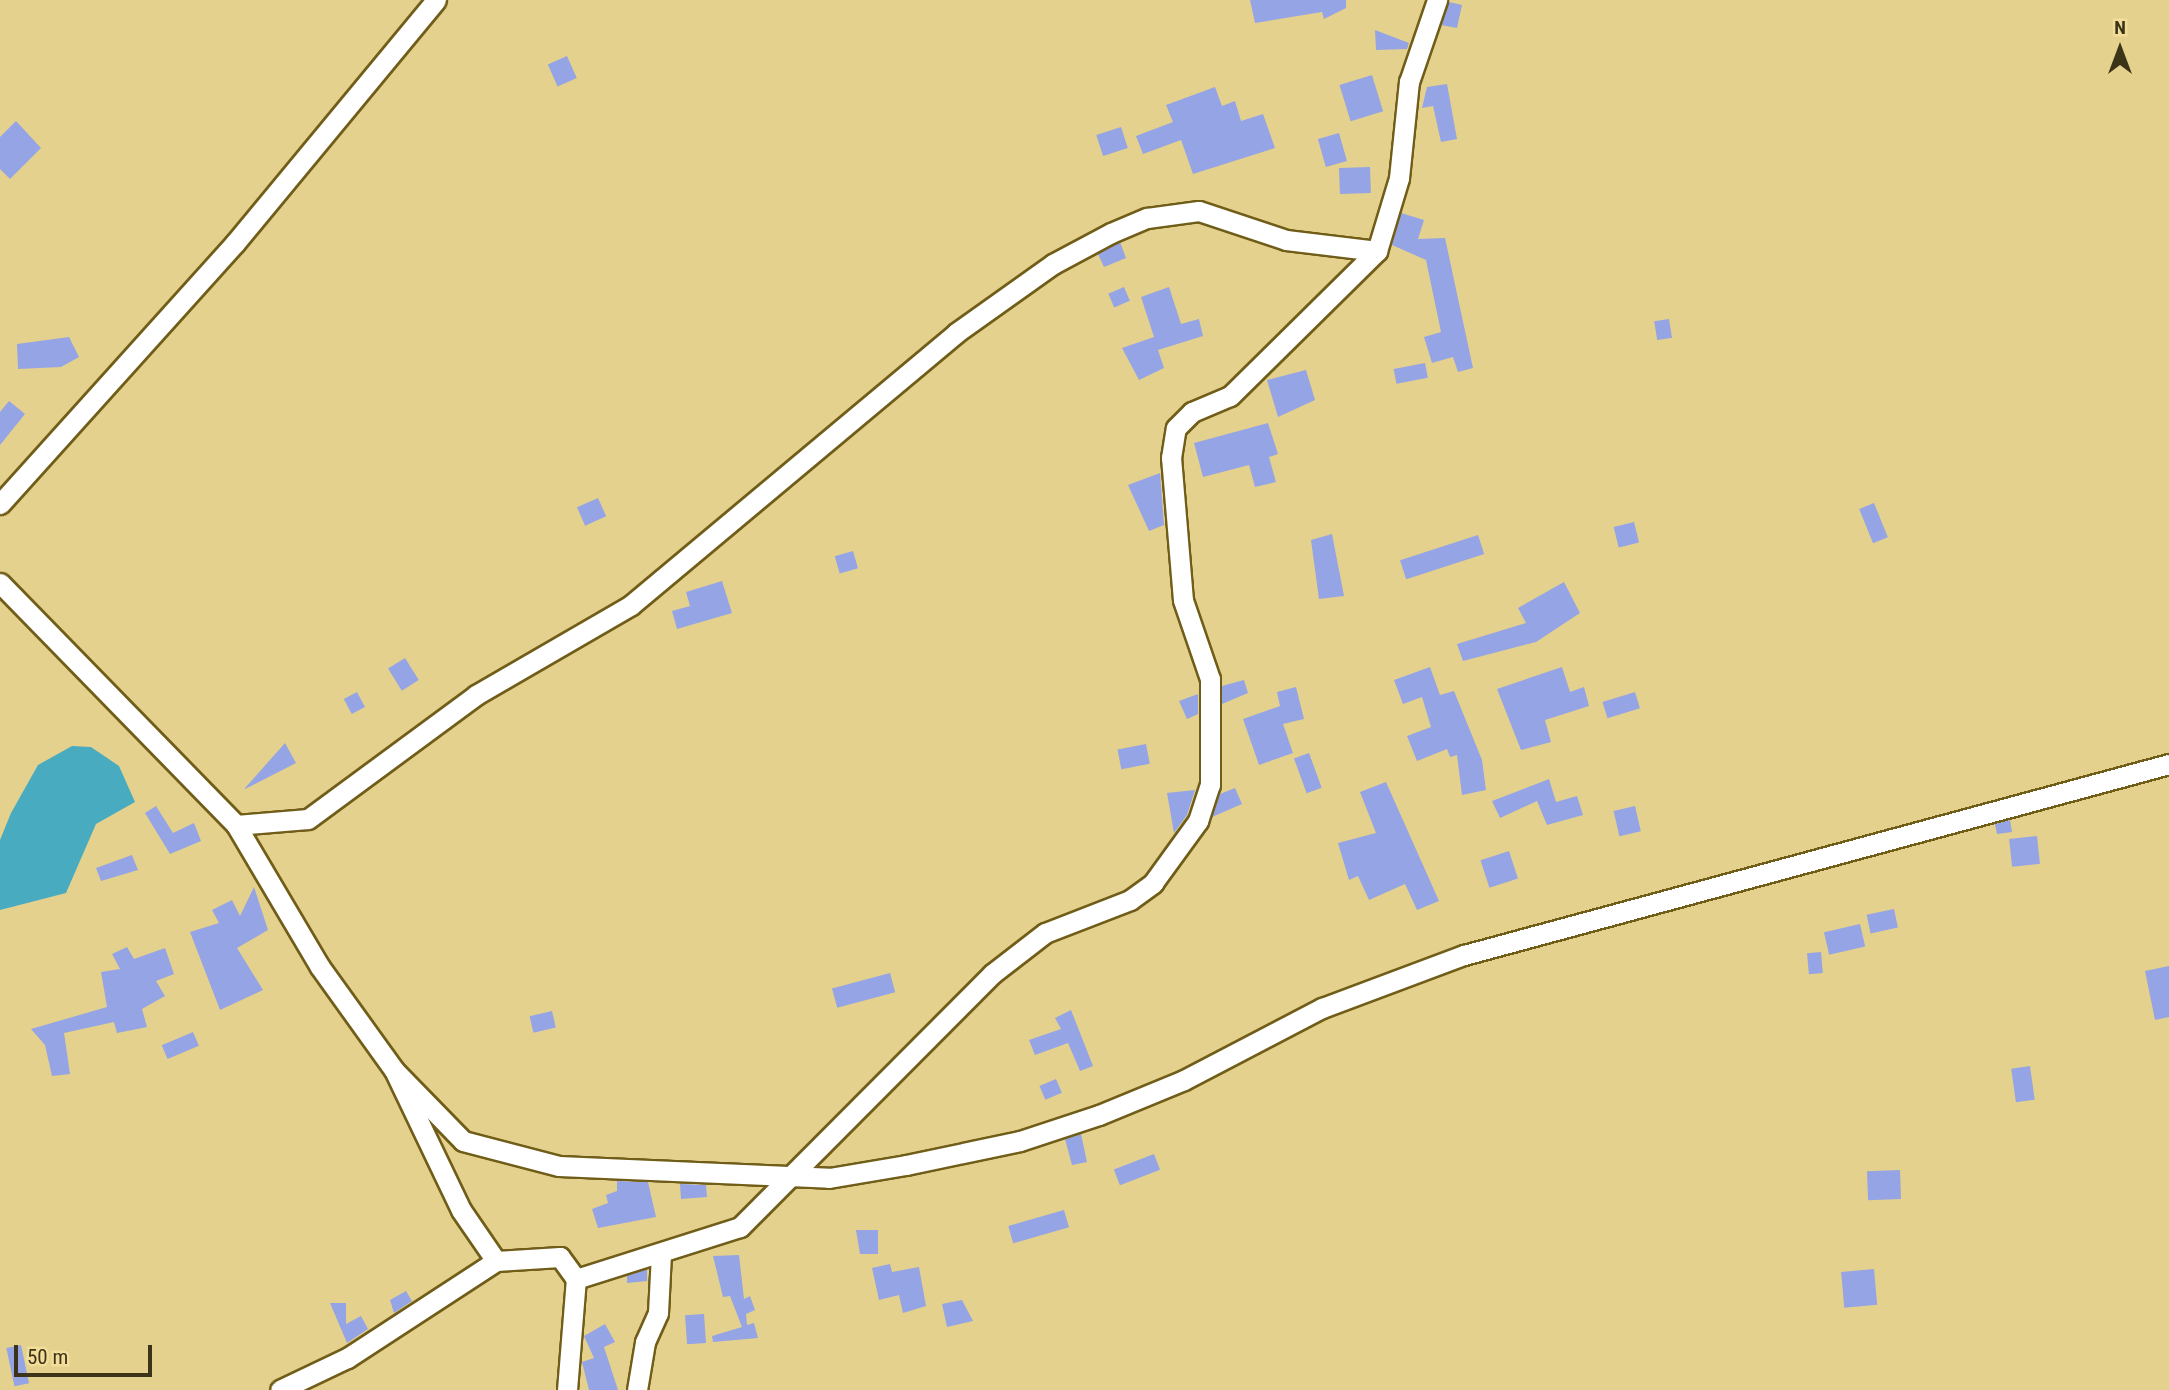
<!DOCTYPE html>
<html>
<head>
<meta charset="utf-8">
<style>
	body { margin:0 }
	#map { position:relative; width:2169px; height:1390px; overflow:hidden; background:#e5d18e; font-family:"Roboto Condensed",sans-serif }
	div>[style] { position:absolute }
	.water>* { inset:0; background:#48abc0 }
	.building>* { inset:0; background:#94a4e4; transform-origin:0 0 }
	.roads { filter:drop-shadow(2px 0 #705d18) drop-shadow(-2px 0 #705d18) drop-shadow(0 2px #705d18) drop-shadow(0 -2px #705d18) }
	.minor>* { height:19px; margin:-9.5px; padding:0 9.5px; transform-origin:9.5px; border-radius:9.5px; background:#fff }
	span { translate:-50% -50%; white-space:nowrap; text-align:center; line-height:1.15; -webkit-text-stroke:7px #f2de9a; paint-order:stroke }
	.north { position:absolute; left:2085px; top:14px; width:70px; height:70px; -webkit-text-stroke:5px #f2de9a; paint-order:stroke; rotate:0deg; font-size:19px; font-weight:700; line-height:28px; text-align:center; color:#3c3418 }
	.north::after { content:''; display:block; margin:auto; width:24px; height:32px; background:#3c3418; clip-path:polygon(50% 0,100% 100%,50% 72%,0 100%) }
	.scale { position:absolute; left:14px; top:1345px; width:138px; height:32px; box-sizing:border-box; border:4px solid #3c3418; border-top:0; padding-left:9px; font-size:21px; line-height:24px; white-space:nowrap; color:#3c3418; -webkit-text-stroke:5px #f2de9a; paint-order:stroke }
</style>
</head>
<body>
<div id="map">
	<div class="water">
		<i style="clip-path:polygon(72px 746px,91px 747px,119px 766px,135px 802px,96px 824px,66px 893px,0 910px,0 840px,11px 813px,38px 765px)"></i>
	</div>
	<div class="building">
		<i style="clip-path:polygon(1250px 0,1346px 0,1346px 8px,1324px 19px,1322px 12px,1255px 23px)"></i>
		<i style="clip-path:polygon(1449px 2px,1462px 5px,1457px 28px,1441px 25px)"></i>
		<i style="clip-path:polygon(1375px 30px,1409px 43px,1407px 49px,1376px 50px)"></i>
		<i style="left:567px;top:56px;width:24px;height:21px;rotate:66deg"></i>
		<i style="left:1372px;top:75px;width:38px;height:34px;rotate:73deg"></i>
		<i style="clip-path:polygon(1447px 84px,1457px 139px,1441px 142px,1433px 106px,1422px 108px,1427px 87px)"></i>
		<i style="clip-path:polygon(1215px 87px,1222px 106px,1235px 101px,1241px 121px,1263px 114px,1275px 148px,1193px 174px,1181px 140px,1143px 154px,1136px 136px,1173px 122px,1166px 105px)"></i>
		<i style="clip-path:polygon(16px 121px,41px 148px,10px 179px,0 169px,0 137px)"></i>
		<i style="left:1121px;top:127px;width:22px;height:26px;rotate:72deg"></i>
		<i style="left:1339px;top:133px;width:29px;height:22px;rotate:74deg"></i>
		<i style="left:1370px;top:167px;width:26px;height:31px;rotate:88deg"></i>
		<i style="clip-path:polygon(1401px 213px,1424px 220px,1418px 239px,1445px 238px,1473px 368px,1458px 372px,1453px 357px,1432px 363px,1424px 337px,1441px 332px,1426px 260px,1392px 245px)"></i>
		<i style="clip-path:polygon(1120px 242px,1126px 258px,1104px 267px,1098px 254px)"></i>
		<i style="left:1124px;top:287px;width:15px;height:17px;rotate:67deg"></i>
		<i style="clip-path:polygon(1169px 287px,1181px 324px,1199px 319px,1203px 336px,1158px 350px,1164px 368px,1139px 380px,1122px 348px,1154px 337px,1141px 297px)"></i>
		<i style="left:1669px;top:319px;width:19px;height:15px;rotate:81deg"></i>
		<i style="clip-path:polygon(69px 337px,79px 357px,61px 367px,18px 369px,17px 344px)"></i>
		<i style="left:1425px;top:363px;width:15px;height:32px;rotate:79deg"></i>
		<i style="clip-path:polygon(1306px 370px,1315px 400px,1278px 417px,1267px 380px)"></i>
		<i style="clip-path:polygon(9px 401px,25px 414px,0 445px,0 412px)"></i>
		<i style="clip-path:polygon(1268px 423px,1278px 454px,1269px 457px,1276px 482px,1255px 487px,1249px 465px,1203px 477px,1194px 443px)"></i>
		<i style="clip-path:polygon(1160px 473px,1164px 525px,1149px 531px,1128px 485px)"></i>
		<i style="left:598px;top:498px;width:20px;height:23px;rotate:66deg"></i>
		<i style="left:1874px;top:503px;width:37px;height:16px;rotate:68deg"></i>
		<i style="left:1634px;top:522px;width:21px;height:21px;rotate:76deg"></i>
		<i style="clip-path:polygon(1332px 534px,1344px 596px,1319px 599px,1311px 540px)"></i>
		<i style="left:1478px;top:535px;width:20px;height:82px;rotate:72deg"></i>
		<i style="left:853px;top:551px;width:18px;height:19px;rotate:74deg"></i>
		<i style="clip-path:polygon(722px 581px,732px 613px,677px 629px,672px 611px,690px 606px,686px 592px)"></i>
		<i style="clip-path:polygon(1564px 582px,1580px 613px,1536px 642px,1463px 661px,1457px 644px,1526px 623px,1518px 608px)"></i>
		<i style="left:405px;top:658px;width:26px;height:20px;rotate:58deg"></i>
		<i style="clip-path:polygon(1430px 667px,1440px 695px,1454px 691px,1482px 760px,1486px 790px,1462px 795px,1457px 755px,1450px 757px,1447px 749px,1417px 761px,1407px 736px,1431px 727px,1422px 697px,1403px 704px,1394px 680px)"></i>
		<i style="clip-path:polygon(1562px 667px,1570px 692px,1584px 687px,1589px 706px,1545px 720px,1551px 742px,1521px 750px,1497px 689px)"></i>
		<i style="clip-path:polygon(1244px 680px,1248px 693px,1222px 704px,1222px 686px)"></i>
		<i style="clip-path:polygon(1296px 687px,1304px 719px,1283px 724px,1293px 753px,1259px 765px,1243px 719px,1280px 706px,1277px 692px)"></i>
		<i style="left:357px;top:692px;width:17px;height:15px;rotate:62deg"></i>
		<i style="left:1635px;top:692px;width:17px;height:34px;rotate:73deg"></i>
		<i style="clip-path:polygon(1198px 694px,1198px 714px,1187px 719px,1179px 701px)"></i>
		<i style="clip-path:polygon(285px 743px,296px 763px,245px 789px,245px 788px)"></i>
		<i style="left:1146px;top:744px;width:20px;height:29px;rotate:79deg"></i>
		<i style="left:1309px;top:753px;width:37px;height:16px;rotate:70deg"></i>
		<i style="clip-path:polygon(1549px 779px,1556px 802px,1577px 796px,1583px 815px,1547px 825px,1537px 801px,1500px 818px,1492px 801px)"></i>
		<i style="clip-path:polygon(1386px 782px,1439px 901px,1417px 910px,1405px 884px,1369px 900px,1358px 876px,1349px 880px,1338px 843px,1376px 833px,1360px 792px)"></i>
		<i style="clip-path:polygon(1235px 788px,1242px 804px,1212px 817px,1220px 794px)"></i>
		<i style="clip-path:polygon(1195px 790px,1187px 815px,1174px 833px,1167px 793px)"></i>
		<i style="clip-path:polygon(156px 806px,173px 833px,194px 823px,201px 841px,170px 854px,145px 813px)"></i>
		<i style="left:1635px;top:806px;width:26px;height:22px;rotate:77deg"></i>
		<i style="clip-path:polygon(2010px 820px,2012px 832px,1997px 834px,1995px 824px)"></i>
		<i style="left:2037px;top:836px;width:28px;height:28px;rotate:84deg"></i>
		<i style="left:1509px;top:851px;width:29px;height:30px;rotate:72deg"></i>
		<i style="clip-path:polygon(132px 855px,138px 870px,101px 881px,96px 868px)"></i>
		<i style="clip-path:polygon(254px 887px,268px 930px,237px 948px,263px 990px,220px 1010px,190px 932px,219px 923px,212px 910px,232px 900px,240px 916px)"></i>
		<i style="left:1894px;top:909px;width:19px;height:28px;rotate:78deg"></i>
		<i style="left:1860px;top:924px;width:23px;height:37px;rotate:77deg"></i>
		<i style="clip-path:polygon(127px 947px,134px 959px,165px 948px,174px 974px,156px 981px,165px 996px,142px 1009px,147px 1027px,117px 1033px,114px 1022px,64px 1033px,70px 1074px,52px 1076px,45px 1045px,31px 1029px,107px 1007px,101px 972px,120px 969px,112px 954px)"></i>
		<i style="left:1821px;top:952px;width:21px;height:14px;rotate:85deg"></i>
		<i style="clip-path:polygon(2169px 966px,2169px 1017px,2155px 1020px,2145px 971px)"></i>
		<i style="left:890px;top:973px;width:20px;height:60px;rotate:75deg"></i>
		<i style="clip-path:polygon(1071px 1010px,1093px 1066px,1080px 1071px,1068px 1043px,1035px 1055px,1029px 1040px,1061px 1029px,1055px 1018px)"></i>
		<i style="left:552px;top:1011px;width:17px;height:23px;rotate:77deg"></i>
		<i style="left:193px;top:1032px;width:15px;height:34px;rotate:67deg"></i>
		<i style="left:2030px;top:1066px;width:34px;height:19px;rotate:82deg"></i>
		<i style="left:1056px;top:1079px;width:15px;height:18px;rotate:67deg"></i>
		<i style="clip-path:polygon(1081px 1134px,1087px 1162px,1072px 1165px,1065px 1139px)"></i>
		<i style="left:1154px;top:1154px;width:17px;height:43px;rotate:69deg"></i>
		<i style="left:1900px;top:1170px;width:29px;height:33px;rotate:88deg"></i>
		<i style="clip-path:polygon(617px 1181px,648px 1182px,656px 1217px,598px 1228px,592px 1209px,608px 1203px,606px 1195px,617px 1191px)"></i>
		<i style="clip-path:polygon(680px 1184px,706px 1185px,707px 1197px,681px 1199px)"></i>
		<i style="left:1064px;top:1210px;width:18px;height:58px;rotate:74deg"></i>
		<i style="clip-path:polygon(856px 1230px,878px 1230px,878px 1254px,860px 1254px)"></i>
		<i style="clip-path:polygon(739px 1255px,744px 1299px,750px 1296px,755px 1310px,746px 1314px,747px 1325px,754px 1323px,758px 1338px,713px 1342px,712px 1336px,742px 1327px,730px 1296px,723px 1297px,713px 1256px)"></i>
		<i style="clip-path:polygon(890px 1264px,892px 1272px,919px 1267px,926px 1306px,903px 1313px,899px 1295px,879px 1300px,872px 1268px)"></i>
		<i style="clip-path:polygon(647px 1269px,647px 1281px,627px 1283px,627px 1276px)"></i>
		<i style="left:1874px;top:1269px;width:36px;height:33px;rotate:85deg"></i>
		<i style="clip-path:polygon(406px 1291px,412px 1301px,394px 1313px,390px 1300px)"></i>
		<i style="clip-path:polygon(962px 1300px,973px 1321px,947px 1327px,942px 1304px)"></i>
		<i style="clip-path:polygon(330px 1303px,346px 1303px,346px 1324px,361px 1316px,368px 1329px,347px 1343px)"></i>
		<i style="left:704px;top:1314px;width:29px;height:19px;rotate:86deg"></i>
		<i style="clip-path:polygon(605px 1324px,615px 1342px,604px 1347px,618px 1390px,589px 1390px,582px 1362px,594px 1358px,584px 1336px)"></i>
		<i style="left:21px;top:1345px;width:39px;height:15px;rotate:78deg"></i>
	</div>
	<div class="roads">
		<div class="minor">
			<i style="left:0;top:504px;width:351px;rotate:-48deg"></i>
			<i style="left:235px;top:243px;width:315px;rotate:-50.4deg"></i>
			<i style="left:0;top:583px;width:338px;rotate:45.7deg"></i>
			<i style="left:236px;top:825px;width:165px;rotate:59.4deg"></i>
			<i style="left:320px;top:967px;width:127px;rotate:54.3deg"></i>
			<i style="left:394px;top:1070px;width:155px;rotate:64.4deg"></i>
			<i style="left:461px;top:1210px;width:62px;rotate:55.5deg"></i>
			<i style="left:496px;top:1261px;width:178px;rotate:146.9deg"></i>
			<i style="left:347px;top:1358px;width:74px;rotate:154.5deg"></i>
			<i style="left:236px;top:825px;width:72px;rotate:-4.8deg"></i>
			<i style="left:308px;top:819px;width:209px;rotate:-36.4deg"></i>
			<i style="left:476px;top:695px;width:179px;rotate:-30.1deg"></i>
			<i style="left:631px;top:605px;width:424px;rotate:-39.9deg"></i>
			<i style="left:956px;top:333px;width:119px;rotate:-35.4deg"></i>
			<i style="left:1053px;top:264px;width:66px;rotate:-28.1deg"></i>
			<i style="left:1111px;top:233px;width:39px;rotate:-23deg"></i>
			<i style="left:1147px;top:218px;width:52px;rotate:-7.7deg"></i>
			<i style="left:1199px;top:211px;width:92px;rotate:18.4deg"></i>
			<i style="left:1286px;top:240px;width:92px;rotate:6.9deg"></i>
			<i style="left:394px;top:1070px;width:99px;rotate:45.8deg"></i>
			<i style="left:463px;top:1141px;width:99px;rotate:14.6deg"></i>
			<i style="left:559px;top:1166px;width:270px;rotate:2.5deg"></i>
			<i style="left:829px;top:1178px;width:78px;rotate:-9.6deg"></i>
			<i style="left:906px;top:1165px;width:116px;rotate:-11.9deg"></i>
			<i style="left:1020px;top:1141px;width:83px;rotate:-18.2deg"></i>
			<i style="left:1099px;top:1115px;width:92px;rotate:-22.4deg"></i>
			<i style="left:1184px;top:1080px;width:156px;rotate:-27.6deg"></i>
			<i style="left:1322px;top:1008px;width:152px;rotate:-20.5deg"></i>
			<i style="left:1464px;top:955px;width:730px;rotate:-15.16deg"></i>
			<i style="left:496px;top:1261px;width:64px;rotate:-3.6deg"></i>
			<i style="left:560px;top:1257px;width:27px;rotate:54deg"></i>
			<i style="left:576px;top:1279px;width:172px;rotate:-17.6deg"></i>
			<i style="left:740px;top:1227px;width:357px;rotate:-45.1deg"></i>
			<i style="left:992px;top:974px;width:67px;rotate:-37.7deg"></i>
			<i style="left:1045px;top:933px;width:91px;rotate:-21.2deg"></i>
			<i style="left:1130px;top:900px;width:29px;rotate:-36deg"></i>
			<i style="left:1153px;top:883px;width:77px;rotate:-54deg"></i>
			<i style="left:1198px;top:821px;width:38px;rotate:-72deg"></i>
			<i style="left:1210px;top:785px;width:106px;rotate:-90deg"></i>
			<i style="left:1210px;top:679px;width:83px;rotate:-108.9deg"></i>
			<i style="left:1183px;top:600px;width:143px;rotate:-94.8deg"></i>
			<i style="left:1171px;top:458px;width:30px;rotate:-81deg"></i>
			<i style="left:1176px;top:428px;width:23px;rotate:-45deg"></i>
			<i style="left:1192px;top:412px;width:41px;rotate:-22.8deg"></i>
			<i style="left:1230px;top:396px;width:206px;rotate:-44.6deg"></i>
			<i style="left:1377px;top:251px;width:76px;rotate:-73.2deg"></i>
			<i style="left:1399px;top:178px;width:97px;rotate:-84.1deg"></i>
			<i style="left:1409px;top:82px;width:87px;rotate:-71.1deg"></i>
			<i style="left:567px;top:1390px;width:111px;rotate:-85.4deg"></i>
			<i style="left:637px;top:1390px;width:49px;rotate:-80.5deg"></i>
			<i style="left:645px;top:1342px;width:32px;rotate:-66deg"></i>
			<i style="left:658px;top:1313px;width:60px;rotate:-87.1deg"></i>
		</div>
	</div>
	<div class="north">N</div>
	<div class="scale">50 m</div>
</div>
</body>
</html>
